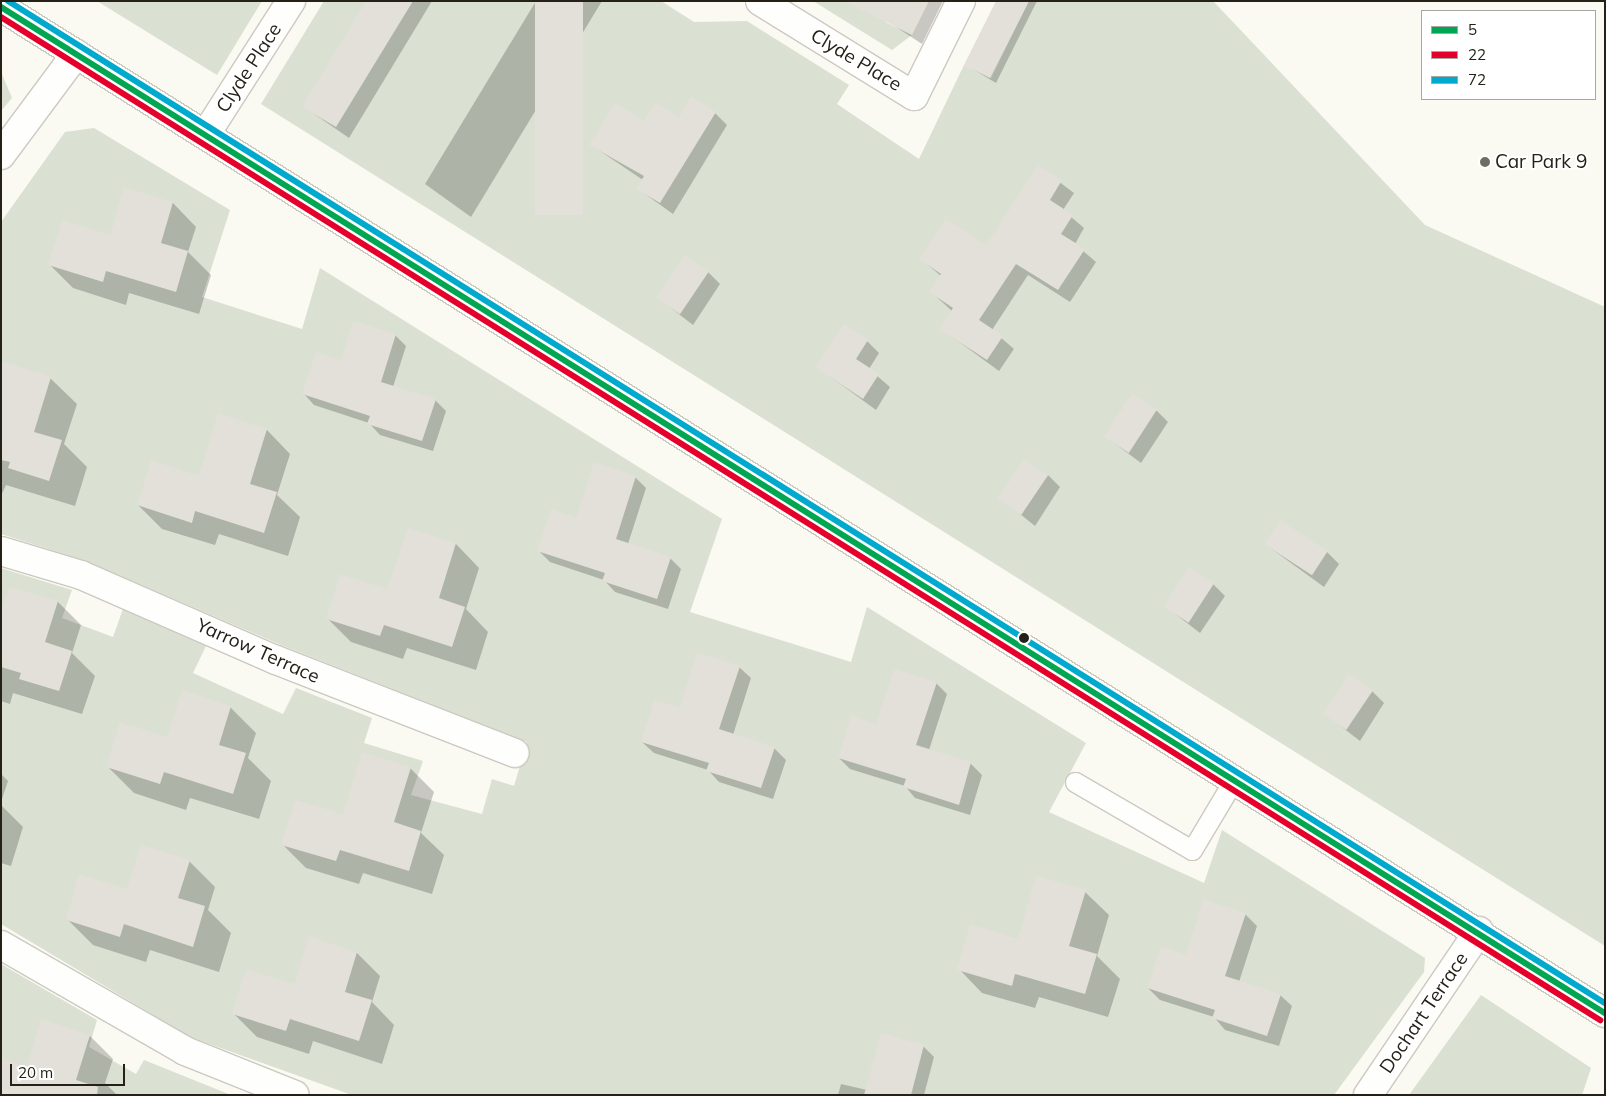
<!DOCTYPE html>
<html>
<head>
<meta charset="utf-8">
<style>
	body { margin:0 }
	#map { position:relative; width:1606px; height:1096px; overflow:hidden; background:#faf9f2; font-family:Mulish,sans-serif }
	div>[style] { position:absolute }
	.green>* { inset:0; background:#dae0d2 }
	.shadow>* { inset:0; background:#0003 }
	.building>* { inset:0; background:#e2e0d8; transform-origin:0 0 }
	.roads { filter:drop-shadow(1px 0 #ccc9c1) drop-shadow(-1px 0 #ccc9c1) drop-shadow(0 1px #ccc9c1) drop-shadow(0 -1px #ccc9c1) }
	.service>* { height:19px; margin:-9.5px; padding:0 9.5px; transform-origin:9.5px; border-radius:9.5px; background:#fefefd }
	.minor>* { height:28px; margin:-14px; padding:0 14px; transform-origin:14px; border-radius:14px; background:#fefefd }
	.tertiary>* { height:28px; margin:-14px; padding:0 14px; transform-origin:14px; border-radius:14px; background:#fefefd }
	.bus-1>* { height:6px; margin:-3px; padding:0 3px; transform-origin:3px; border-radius:3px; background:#00a651 }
	.bus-2>* { height:6px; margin:-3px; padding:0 3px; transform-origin:3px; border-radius:3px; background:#e4002b }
	.bus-3>* { height:6px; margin:-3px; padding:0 3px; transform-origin:3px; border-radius:3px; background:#00a9ce }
	.dots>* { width:14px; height:14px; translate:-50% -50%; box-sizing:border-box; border:2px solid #fff; border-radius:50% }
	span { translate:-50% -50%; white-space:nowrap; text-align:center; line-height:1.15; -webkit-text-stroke:4px #fff; paint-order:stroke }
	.street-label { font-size:19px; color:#252117 }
	.poi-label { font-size:19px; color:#252117 }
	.left { translate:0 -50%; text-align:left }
	.frame { position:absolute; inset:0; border:2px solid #252117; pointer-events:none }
	.legend { position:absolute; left:1421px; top:10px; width:175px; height:90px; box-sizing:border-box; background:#fff; border:1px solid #a8a6a2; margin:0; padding:6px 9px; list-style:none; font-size:15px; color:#252117 }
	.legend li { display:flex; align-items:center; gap:10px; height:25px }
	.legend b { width:25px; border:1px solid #a8a6a2 }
	.scale { position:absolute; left:10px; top:1064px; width:115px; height:22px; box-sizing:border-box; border:2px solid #252117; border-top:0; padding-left:6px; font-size:15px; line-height:18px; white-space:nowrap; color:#252117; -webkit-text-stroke:4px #fff; paint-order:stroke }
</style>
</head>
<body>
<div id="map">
	<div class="green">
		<i style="clip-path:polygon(97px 1px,262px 1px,217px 75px)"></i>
		<i style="clip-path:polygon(324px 1px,661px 1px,694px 22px,747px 21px,849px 85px,837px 104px,919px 159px,964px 65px,991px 78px,1029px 1px,1213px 1px,1425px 225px,1605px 307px,1605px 946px,261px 104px)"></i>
		<i style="clip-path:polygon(813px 1px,896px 1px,885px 22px,912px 35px,892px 50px)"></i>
		<i style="clip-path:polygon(1px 72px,12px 98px,1px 111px)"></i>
		<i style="clip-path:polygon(94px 128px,230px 210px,202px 297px,302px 329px,320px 268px,722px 519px,690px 612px,851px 662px,867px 607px,1086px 743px,1049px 812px,1204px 883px,1222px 830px,1425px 958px,1424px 972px,1334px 1095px,352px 1095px,190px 1037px,1px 924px,1px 568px,72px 590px,62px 618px,113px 637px,123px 609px,206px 646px,193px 673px,283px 714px,296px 688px,372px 718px,364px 743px,423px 761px,411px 795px,482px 814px,492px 779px,514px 786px,527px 742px,281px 645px,86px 561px,1px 534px,1px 222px,65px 132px)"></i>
		<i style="clip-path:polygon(1px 964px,97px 1020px,89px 1047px,136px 1074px,144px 1060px,231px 1095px,1px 1095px)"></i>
		<i style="clip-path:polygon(1481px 995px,1591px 1068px,1582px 1095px,1409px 1095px)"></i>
	</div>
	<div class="shadow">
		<i style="clip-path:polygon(368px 1px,432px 1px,349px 138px,304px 107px)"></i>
		<i style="clip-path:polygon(536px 1px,602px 1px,471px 217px,425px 184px)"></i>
		<i style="clip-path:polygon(897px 1px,943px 1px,922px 44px,887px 21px)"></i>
		<i style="clip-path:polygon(997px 1px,1037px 1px,996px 83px,966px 65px)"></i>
		<i style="clip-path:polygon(715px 113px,727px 125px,673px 214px,638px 189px,643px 180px,591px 145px,644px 123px)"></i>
		<i style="clip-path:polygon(1038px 166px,1074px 193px,1063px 210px,1084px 228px,1075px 244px,1096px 262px,1070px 302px,1028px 275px,992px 330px,1014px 349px,999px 371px,940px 328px,952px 311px,931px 292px,941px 276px,921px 259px,986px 247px)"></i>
		<i style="clip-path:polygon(125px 189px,173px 203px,196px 227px,188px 252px,211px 275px,199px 314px,129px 293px,126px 305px,73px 288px,50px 265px,110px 236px)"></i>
		<i style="clip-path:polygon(708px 272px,720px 284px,693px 325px,658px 298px)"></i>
		<i style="clip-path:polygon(395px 335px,406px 346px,393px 387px,435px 400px,446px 411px,433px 451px,380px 435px,369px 423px,314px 405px,304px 394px)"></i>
		<i style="clip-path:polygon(867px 341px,879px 353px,869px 369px,890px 387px,876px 410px,817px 367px)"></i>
		<i style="clip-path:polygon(1px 369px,50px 378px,77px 404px,64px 444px,87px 467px,75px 506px,6px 485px,1px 496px)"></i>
		<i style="clip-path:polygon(1156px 410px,1168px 422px,1141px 463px,1106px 437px)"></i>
		<i style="clip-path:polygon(267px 430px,290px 454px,277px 495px,300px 517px,288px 556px,219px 534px,215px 545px,162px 529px,138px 505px,199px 477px)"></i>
		<i style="clip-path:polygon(1048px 475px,1060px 487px,1035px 526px,1000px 498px)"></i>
		<i style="clip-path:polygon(635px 477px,646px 488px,628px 544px,670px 558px,681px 569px,668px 609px,615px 592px,604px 580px,550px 562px,539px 551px)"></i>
		<i style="clip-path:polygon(409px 529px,456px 544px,479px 568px,466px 609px,488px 632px,476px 670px,407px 648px,403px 659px,351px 642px,327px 618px,388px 590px)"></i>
		<i style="clip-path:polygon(1265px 544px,1327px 552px,1339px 564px,1324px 587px)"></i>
		<i style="clip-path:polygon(1213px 584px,1225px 596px,1200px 633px,1165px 606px)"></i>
		<i style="clip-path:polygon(10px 587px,58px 602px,81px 625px,72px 653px,95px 676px,82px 714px,13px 693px,10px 704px,1px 701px,1px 615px)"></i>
		<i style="clip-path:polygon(739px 667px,751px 678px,733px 735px,774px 748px,786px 760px,773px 799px,719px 782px,708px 770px,654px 753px,642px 742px)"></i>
		<i style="clip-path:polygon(936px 683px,947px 694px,929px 750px,971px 764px,982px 775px,970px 815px,915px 798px,905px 786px,850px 769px,839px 758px)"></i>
		<i style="clip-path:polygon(1372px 691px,1384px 703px,1360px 741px,1325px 714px)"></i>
		<i style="clip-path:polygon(230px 707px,256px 733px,248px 758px,271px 781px,259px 819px,190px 798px,186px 810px,134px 793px,108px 767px)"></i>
		<i style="clip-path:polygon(410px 768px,434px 792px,421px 833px,444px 855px,432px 894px,363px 873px,359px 884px,306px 868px,283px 845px,344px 816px)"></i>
		<i style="clip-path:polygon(1px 774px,8px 781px,1px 802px)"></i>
		<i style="clip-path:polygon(1px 805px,23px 827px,11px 866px,1px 863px)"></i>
		<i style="clip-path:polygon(189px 861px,215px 887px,208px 910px,231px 933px,219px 972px,150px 950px,146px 962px,93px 945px,67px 919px)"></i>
		<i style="clip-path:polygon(1085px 892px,1109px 915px,1097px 956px,1120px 979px,1108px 1017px,1039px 997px,1035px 1008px,982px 993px,959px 969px,1019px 940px)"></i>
		<i style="clip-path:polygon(1245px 914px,1257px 926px,1239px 982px,1280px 995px,1292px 1006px,1279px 1046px,1225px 1030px,1214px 1017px,1160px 1000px,1148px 988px)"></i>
		<i style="clip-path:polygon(309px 938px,357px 953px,380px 976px,372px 1002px,394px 1025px,382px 1064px,313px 1041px,309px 1054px,257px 1037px,234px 1014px,294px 985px)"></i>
		<i style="clip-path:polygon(90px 1036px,113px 1059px,105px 1083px,117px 1095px,1px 1095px,28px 1067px)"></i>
		<i style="clip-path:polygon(923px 1046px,934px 1057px,924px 1095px,838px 1095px,841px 1084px,867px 1090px)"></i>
	</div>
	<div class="building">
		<i style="clip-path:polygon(366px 1px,413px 1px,336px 127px,302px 107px)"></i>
		<i style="left:535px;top:1px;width:48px;height:214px"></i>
		<i style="clip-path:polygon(844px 1px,929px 1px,912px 35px)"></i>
		<i style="clip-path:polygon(996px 1px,1029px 1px,990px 78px,964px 65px)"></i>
		<i style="clip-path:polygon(691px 96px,716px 112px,660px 203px,636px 189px,644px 176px,589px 145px,615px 103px,644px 121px,655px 102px,679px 117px)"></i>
		<i style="clip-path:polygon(1038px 165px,1062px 180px,1050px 200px,1073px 215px,1061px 234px,1085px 249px,1058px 290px,1016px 264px,979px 320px,1003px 336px,987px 360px,939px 329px,953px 308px,929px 292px,941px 274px,919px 259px,946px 219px,986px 245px)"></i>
		<i style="clip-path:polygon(124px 187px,173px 202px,161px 243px,188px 251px,176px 292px,106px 271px,103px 282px,48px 265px,62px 220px,110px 235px)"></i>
		<i style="left:685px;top:255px;width:29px;height:52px;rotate:34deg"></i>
		<i style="clip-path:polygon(353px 321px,396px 334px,381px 382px,436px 399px,422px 441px,367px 424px,370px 416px,302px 394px,316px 352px,341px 360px)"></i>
		<i style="clip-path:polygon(844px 324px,868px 340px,856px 359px,879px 374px,863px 399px,815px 367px)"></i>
		<i style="clip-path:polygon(1px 361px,51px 377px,34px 432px,62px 440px,49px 481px,8px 468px,10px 462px,1px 460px)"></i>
		<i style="left:1132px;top:393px;width:30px;height:52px;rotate:33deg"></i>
		<i style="clip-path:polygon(218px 413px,267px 429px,250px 484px,277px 492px,264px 533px,195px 511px,192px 523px,137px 505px,151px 460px,199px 476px)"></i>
		<i style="left:1024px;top:459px;width:29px;height:48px;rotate:34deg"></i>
		<i style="clip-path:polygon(594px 462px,636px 476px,616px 539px,671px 557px,657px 599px,602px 581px,605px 573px,537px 551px,551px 509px,576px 518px)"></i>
		<i style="left:1280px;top:520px;width:57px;height:29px;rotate:33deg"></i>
		<i style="clip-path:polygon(408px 528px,456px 543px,439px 598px,465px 607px,452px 647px,384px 625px,380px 636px,326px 619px,340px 574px,387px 589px)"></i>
		<i style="left:1189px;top:567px;width:30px;height:47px;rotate:33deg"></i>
		<i style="clip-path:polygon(9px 586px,58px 601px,45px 642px,72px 651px,59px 691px,19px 679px,21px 673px,1px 667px,1px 611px)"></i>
		<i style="clip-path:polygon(697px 652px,740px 666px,719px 729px,775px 747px,761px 788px,706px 771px,709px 763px,641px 742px,654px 700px,680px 707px)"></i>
		<i style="clip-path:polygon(894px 669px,937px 682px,916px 745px,971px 762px,959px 805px,903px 787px,906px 779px,838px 758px,851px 715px,876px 724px)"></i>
		<i style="left:1349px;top:674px;width:29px;height:48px;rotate:34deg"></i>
		<i style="clip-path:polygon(182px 690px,231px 706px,219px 745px,246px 753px,233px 794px,164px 772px,160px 784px,106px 767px,120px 722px,167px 737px)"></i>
		<i style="clip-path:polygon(362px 752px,411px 767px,394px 822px,421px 831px,409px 871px,340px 850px,336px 861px,281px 845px,295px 800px,343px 814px)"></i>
		<i style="clip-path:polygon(141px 845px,190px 860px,178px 898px,205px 906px,193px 947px,124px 924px,120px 937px,66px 920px,79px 874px,127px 889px)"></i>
		<i style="clip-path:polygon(1036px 876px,1086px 890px,1069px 946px,1097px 954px,1085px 994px,1015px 974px,1012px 986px,957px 970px,970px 924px,1018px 939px)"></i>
		<i style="clip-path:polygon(1203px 899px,1246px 913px,1225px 976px,1281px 994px,1267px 1036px,1212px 1018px,1215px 1010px,1147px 988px,1161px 946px,1186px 955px)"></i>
		<i style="clip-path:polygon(309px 936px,357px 952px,345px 992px,372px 1000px,359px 1041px,290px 1019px,286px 1031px,232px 1014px,246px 969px,294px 984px)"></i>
		<i style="clip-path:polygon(41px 1019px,90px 1035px,76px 1080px,98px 1087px,97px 1095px,1px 1095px,1px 1058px,27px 1066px)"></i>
		<i style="clip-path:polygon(881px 1033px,924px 1045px,911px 1095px,864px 1095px)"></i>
	</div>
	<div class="roads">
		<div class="service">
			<i style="left:1075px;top:782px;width:135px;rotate:30.2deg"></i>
			<i style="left:1192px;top:850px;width:84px;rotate:-59.2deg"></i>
		</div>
		<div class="minor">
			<i style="left:760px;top:1px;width:181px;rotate:31.7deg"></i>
			<i style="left:914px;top:96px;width:106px;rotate:-63.7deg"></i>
			<i style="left:206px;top:134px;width:158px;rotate:-57.4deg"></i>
			<i style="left:1px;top:155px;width:126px;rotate:-53.4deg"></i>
			<i style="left:1px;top:551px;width:84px;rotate:16.7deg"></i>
			<i style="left:81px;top:575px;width:213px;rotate:23.6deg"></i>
			<i style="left:276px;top:660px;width:256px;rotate:21.3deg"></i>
			<i style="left:1px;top:945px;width:212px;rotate:29.9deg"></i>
			<i style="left:185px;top:1051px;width:118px;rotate:21.8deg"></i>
			<i style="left:1368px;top:1095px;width:198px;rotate:-55.9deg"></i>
		</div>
		<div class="tertiary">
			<i style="left:1px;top:7px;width:1893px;rotate:32.1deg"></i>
		</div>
	</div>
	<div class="bus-1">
		<i style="left:1px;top:7px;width:1893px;rotate:32.1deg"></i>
	</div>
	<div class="bus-2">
		<i style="left:1px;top:17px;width:1888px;rotate:32.1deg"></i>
	</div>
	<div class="bus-3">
		<i style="left:8px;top:1px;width:1885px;rotate:32.11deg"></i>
	</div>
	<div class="dots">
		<i style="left:1485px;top:162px;background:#706d64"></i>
		<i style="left:1024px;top:638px;background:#252117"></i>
	</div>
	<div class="street-label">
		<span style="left:856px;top:60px;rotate:31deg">Clyde Place</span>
		<span style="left:249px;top:68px;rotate:-57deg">Clyde Place</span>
		<span style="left:258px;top:651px;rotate:24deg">Yarrow Terrace</span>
		<span style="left:1424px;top:1013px;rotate:-56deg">Dochart Terrace</span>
	</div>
	<div class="poi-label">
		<span class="left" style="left:1495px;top:162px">Car Park 9</span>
	</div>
	<div class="frame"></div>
	<ul class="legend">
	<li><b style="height:6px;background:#00a651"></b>5</li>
	<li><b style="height:6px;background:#e4002b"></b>22</li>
	<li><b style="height:6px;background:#00a9ce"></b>72</li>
	</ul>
	<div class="scale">20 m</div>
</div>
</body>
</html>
